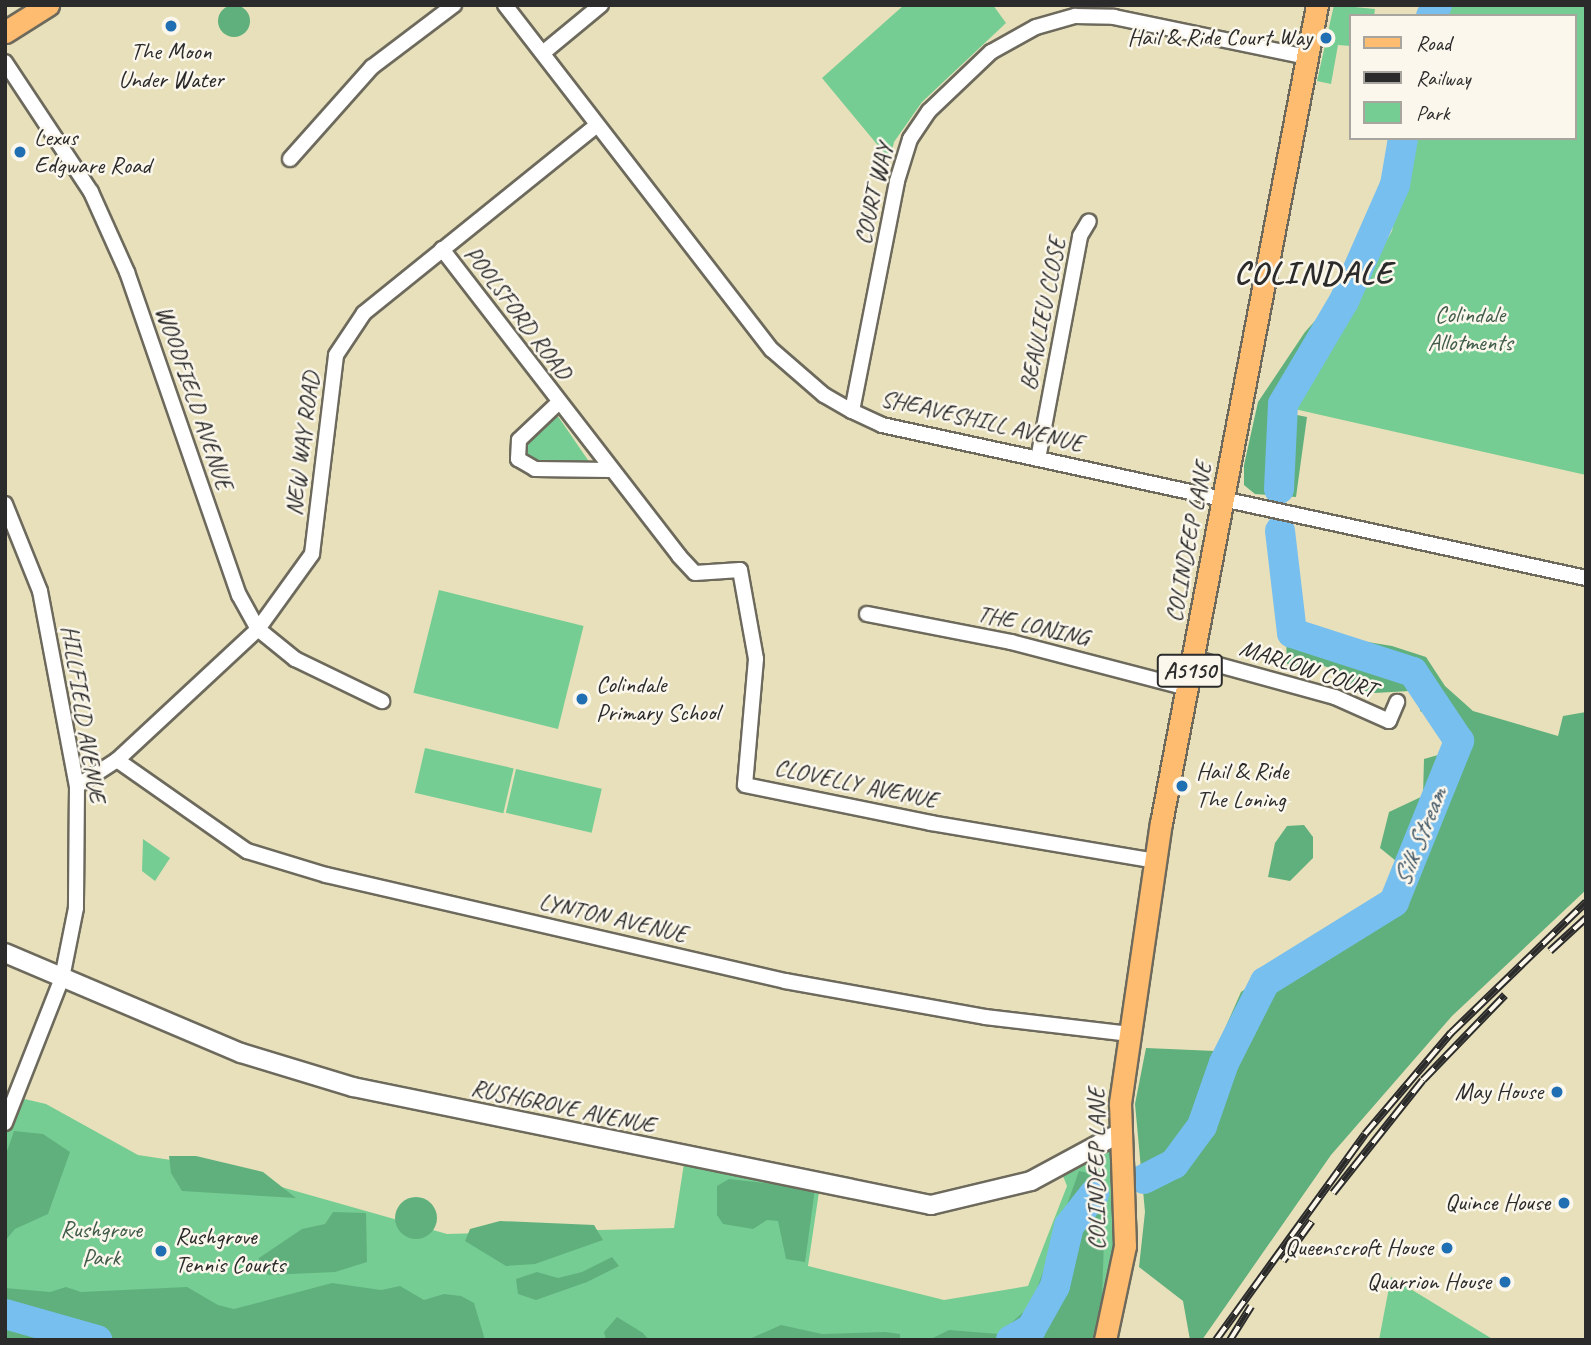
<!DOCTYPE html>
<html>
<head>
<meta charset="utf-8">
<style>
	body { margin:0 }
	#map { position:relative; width:1591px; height:1345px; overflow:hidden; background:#e7e0ba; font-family:Caveat,sans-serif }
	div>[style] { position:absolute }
	.green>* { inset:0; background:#75cd93; transform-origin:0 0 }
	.forest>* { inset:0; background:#60b07d }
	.round { border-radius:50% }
	.river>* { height:30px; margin:-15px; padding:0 15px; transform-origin:15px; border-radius:15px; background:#77bfef }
	.roads { filter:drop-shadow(2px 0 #6d6a5d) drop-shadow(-2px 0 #6d6a5d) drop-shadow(0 2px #6d6a5d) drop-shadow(0 -2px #6d6a5d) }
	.minor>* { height:14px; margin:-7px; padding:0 7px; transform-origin:7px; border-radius:7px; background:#fff }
	.tertiary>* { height:18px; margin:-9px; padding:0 9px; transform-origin:9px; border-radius:9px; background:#fff }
	.primary>* { height:21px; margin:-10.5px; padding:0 10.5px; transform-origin:10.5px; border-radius:10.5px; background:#fdbc70 }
	.rail>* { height:8px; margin-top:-4px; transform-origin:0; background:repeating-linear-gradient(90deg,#fbf7ec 0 16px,#2b2b2b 0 32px); box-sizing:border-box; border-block:2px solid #2b2b2b }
	.dots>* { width:19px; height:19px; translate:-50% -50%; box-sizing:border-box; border:4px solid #fbf7ec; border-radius:50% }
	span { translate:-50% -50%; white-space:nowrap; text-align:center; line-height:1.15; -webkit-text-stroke:5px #fbf7ec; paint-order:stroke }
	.shield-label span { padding:2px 5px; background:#fbf7ec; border:2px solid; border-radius:5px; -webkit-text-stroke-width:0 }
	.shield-label { font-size:23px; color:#2b2b2b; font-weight:700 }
	.poi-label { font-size:24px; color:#2b2b2b }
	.right { translate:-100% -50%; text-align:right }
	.left { translate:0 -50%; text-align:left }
	.street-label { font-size:24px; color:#2b2b2b }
	.park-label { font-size:24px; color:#415c4a }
	.water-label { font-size:26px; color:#425766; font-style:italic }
	.district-label { font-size:32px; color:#2b2b2b; font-weight:700; letter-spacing:2px }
	.frame { position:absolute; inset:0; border:7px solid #2b2b2b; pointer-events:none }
	.legend { position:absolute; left:1349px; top:14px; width:228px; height:126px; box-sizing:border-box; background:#fbf7ec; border:2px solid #a8a59f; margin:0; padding:9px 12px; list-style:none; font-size:21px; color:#2b2b2b }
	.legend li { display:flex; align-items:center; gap:14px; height:35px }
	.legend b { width:35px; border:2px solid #a8a59f }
</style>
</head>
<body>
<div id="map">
	<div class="green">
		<i style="clip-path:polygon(904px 5px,993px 5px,1006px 23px,922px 102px,894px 142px,890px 160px,822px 78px)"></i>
		<i style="clip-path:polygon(1334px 5px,1375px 9px,1374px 16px,1351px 16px,1351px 46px,1338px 45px,1331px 84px,1317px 81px)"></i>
		<i style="clip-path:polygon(1442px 5px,1586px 5px,1586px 475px,1290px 408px,1392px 231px,1409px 138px,1575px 138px,1575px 16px,1437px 16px)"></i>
		<i style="clip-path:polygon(555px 412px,590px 463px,540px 461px,524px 456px,527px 438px)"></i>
		<i style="left:439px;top:590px;width:149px;height:106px;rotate:14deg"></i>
		<i style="left:425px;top:748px;width:91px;height:46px;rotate:13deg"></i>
		<i style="left:516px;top:769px;width:88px;height:45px;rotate:13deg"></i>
		<i style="clip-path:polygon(143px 839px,170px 858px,155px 881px,142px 871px)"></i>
		<i style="clip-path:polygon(16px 1097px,46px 1104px,138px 1155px,204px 1165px,447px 1234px,674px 1228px,685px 1157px,820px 1185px,808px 1266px,944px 1300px,1028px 1286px,1067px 1186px,1059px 1166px,1118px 1134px,1123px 1167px,1104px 1340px,5px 1340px,5px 1123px)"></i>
		<i style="clip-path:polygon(1391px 1277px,1494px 1340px,1379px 1340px)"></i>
	</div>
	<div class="forest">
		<i class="round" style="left:218px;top:5px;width:32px;height:32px"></i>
		<i style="clip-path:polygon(1397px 138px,1405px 138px,1387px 231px,1286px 407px,1287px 413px,1307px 417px,1296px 497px,1255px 494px,1244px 485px,1244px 465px,1258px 402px,1305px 332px,1339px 294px,1363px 249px,1386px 187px)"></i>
		<i style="clip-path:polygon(1277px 611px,1301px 631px,1392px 646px,1426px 657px,1445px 686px,1473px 711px,1558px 736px,1563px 716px,1586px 712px,1586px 890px,1452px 1016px,1331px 1155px,1202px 1340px,1190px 1340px,1183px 1301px,1139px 1267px,1145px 1212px,1135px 1104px,1146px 1048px,1215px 1051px,1241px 992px,1394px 890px,1401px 865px,1380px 848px,1389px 812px,1423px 796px,1424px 759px,1445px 753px,1444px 724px,1420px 711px,1421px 699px,1409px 691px,1357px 694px,1338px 671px,1310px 661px,1299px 668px,1287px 664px,1286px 637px)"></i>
		<i style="clip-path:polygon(1304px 825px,1313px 837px,1313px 858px,1290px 881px,1268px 877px,1275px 843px,1287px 826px)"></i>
		<i style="clip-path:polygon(14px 1131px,43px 1134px,70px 1152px,48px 1214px,15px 1229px,5px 1241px,5px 1157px)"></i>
		<i style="clip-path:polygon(169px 1156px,196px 1156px,263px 1172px,296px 1198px,182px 1191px,171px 1173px)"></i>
		<i style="clip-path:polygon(1079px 1171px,1098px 1175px,1105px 1212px,1102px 1298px,1094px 1340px,929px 1340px,949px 1330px,999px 1334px,1031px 1305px)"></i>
		<i style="clip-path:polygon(729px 1179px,815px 1189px,805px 1262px,786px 1259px,778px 1221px,767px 1220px,753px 1229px,723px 1224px,717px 1215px,717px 1186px)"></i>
		<i class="round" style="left:395px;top:1197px;width:42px;height:42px"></i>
		<i style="clip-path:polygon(333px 1212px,366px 1213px,367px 1262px,335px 1272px,269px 1275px,259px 1268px,259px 1258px,302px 1229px,325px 1224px)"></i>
		<i style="clip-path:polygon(500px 1221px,594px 1225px,603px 1240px,535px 1264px,506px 1266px,465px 1241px,470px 1229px)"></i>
		<i style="clip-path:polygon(612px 1257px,619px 1266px,587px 1282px,536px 1300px,518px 1294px,516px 1279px,537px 1272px,558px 1278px,582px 1272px)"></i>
		<i style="clip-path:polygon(332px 1283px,381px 1290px,400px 1286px,424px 1300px,444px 1294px,461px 1296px,474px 1303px,485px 1340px,5px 1340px,5px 1288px,50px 1292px,66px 1287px,81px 1292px,187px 1287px,218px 1305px,234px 1309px)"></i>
		<i style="clip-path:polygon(617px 1317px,643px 1333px,649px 1340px,606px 1340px,604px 1332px)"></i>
		<i style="clip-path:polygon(781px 1325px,822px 1334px,885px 1332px,900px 1334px,900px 1340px,747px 1340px)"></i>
	</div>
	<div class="river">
		<i style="left:1431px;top:16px;width:13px;rotate:-61deg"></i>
		<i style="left:1279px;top:489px;width:85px;rotate:-87.3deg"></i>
		<i style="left:1283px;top:404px;width:120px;rotate:-59.4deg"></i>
		<i style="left:1344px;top:301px;width:127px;rotate:-66.3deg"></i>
		<i style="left:1395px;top:185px;width:48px;rotate:-80.3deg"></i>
		<i style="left:1144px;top:1179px;width:34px;rotate:-27deg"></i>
		<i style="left:1174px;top:1164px;width:47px;rotate:-53.6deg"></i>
		<i style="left:1202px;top:1126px;width:67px;rotate:-70.8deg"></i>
		<i style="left:1224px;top:1063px;width:91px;rotate:-63.2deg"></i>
		<i style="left:1265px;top:982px;width:152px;rotate:-31.8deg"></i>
		<i style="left:1394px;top:902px;width:174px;rotate:-68deg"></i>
		<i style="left:1459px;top:741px;width:83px;rotate:-123.7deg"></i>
		<i style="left:1413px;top:672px;width:127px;rotate:-162.1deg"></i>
		<i style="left:1292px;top:633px;width:103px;rotate:-96.7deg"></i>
		<i style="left:5px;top:1314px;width:96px;rotate:15.8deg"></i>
		<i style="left:1011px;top:1340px;width:23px;rotate:-29deg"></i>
		<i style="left:1031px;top:1329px;width:49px;rotate:-60.8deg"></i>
		<i style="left:1055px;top:1286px;width:62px;rotate:-76.9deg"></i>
		<i style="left:1069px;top:1226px;width:41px;rotate:-52deg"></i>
	</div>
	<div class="roads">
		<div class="minor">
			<i style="left:505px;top:5px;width:436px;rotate:52.3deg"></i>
			<i style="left:772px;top:350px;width:69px;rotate:40.9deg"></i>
			<i style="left:824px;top:395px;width:32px;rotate:30deg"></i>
			<i style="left:852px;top:411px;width:33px;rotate:25deg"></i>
			<i style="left:882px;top:425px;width:720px;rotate:12.26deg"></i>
			<i style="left:544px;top:52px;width:74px;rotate:-39.5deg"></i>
			<i style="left:5px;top:62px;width:156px;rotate:56.5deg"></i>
			<i style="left:91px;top:192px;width:88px;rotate:65.8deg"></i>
			<i style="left:127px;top:272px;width:342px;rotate:70.9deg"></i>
			<i style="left:239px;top:595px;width:39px;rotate:61deg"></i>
			<i style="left:258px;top:629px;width:48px;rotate:39deg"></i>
			<i style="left:295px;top:659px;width:97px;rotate:25.8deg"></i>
			<i style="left:290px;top:159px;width:123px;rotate:-48.3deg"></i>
			<i style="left:372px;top:67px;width:103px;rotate:-37.1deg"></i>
			<i style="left:442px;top:249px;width:388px;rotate:52.3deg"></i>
			<i style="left:679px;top:556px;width:23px;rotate:47deg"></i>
			<i style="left:695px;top:573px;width:45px;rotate:-3.8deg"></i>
			<i style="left:740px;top:570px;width:90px;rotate:79.8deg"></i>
			<i style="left:756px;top:659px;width:126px;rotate:95deg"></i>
			<i style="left:745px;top:785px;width:190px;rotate:11.5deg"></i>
			<i style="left:931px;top:823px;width:228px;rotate:9.6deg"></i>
			<i style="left:558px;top:403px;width:54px;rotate:136.5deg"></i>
			<i style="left:519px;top:440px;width:19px;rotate:93deg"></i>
			<i style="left:518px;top:459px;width:20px;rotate:30deg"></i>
			<i style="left:535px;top:469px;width:75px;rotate:0.8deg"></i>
			<i style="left:852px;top:411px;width:234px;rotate:-78.9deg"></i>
			<i style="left:897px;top:181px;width:44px;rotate:-72.8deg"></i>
			<i style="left:910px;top:139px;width:34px;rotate:-56deg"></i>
			<i style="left:929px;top:111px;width:86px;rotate:-43.6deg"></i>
			<i style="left:991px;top:52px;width:51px;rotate:-29.1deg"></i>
			<i style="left:1036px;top:27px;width:41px;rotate:-15.8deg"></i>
			<i style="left:1075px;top:16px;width:39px;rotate:1deg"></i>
			<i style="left:1114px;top:17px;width:197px;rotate:11.7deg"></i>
			<i style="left:1038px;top:459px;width:227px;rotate:-79.3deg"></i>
			<i style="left:1080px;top:236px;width:17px;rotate:-59deg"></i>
			<i style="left:5px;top:504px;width:94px;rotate:68.1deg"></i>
			<i style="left:40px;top:591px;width:198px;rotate:79.3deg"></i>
			<i style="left:77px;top:786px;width:122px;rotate:90.5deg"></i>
			<i style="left:76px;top:908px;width:71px;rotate:101.3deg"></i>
			<i style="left:62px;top:978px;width:156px;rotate:111.5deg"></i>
			<i style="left:867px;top:614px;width:147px;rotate:11deg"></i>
			<i style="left:1011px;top:642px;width:182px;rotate:14.6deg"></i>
			<i style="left:1193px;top:658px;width:147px;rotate:15.4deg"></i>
			<i style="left:1335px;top:697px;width:59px;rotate:24deg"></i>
			<i style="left:1389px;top:721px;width:21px;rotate:-67deg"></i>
			<i style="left:117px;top:760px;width:159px;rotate:35deg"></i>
			<i style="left:247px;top:851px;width:83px;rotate:16.9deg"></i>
			<i style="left:326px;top:875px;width:471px;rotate:13deg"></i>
			<i style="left:785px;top:981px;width:203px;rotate:10.2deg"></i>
			<i style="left:985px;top:1017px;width:146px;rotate:6.7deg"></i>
			<i style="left:77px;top:786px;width:48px;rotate:-33deg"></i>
			<i style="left:117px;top:760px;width:192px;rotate:-42.9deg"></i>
			<i style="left:258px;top:629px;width:92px;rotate:-54.2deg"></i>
			<i style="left:312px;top:554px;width:200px;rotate:-83.1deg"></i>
			<i style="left:336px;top:355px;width:50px;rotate:-56.3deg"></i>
			<i style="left:364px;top:313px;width:298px;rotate:-38.9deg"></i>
		</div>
		<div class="tertiary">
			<i style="left:5px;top:953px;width:256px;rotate:23deg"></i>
			<i style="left:241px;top:1053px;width:117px;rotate:16.9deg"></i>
			<i style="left:353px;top:1087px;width:590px;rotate:11.54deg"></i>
			<i style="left:931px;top:1205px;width:103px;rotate:-13.5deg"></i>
			<i style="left:1031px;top:1181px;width:99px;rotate:-28.4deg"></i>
		</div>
		<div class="primary">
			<i style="left:5px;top:32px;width:51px;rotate:-32.1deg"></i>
			<i style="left:1105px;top:1340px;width:96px;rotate:-78deg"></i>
			<i style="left:1125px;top:1246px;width:143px;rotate:-92deg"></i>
			<i style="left:1120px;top:1103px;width:283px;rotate:-81.7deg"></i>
			<i style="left:1161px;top:823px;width:833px;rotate:-79.2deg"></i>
		</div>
	</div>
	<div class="rail">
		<i style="left:1550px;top:951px;width:49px;rotate:-42.5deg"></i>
		<i style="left:1333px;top:1193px;width:144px;rotate:-51.5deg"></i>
		<i style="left:1423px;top:1080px;width:118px;rotate:-46deg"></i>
		<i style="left:1283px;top:1261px;width:49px;rotate:-54.1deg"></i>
		<i style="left:1216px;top:1340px;width:254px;rotate:-54.1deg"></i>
		<i style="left:1365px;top:1134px;width:133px;rotate:-49.6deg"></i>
		<i style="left:1451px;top:1033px;width:188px;rotate:-44.1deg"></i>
		<i style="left:1230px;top:1340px;width:40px;rotate:-58deg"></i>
	</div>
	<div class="dots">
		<i style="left:171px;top:26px;background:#1f6fb2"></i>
		<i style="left:1326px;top:38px;background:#1f6fb2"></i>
		<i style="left:20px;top:152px;background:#1f6fb2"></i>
		<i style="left:582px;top:699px;background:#1f6fb2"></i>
		<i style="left:1182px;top:786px;background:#1f6fb2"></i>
		<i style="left:1557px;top:1092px;background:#1f6fb2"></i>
		<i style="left:1564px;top:1203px;background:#1f6fb2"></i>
		<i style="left:1447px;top:1248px;background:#1f6fb2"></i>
		<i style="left:161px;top:1251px;background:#1f6fb2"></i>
		<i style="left:1505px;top:1282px;background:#1f6fb2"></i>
	</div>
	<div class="shield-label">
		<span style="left:1190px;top:671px">A5150</span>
	</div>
	<div class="poi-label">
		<span class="right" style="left:1312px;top:38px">Hail &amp; Ride Court Way</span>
		<span style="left:171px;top:66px">The Moon<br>Under Water</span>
		<span class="left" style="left:34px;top:152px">Lexus<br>Edgware Road</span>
		<span class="left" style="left:596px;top:699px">Colindale<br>Primary School</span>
		<span class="left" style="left:1196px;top:786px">Hail &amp; Ride<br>The Loning</span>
		<span class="right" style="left:1543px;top:1092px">May House</span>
		<span class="right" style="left:1550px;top:1203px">Quince House</span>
		<span class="left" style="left:175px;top:1251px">Rushgrove<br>Tennis Courts</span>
		<span class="right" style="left:1433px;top:1248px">Queenscroft House</span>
		<span class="right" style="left:1491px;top:1282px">Quarrion House</span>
	</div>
	<div class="street-label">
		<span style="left:874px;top:194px;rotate:-77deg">COURT WAY</span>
		<span style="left:518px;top:313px;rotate:53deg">POOLSFORD ROAD</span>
		<span style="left:1043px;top:314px;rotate:-79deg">BEAULIEU CLOSE</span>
		<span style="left:194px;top:398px;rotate:71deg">WOODFIELD AVENUE</span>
		<span style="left:982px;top:421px;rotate:13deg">SHEAVESHILL AVENUE</span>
		<span style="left:303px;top:444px;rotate:-83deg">NEW WAY ROAD</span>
		<span style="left:1189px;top:542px;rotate:-79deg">COLINDEEP LANE</span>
		<span style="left:1033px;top:626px;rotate:13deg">THE LONING</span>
		<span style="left:1308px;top:669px;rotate:18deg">MARLOW COURT</span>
		<span style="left:83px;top:714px;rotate:81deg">HILLFIELD AVENUE</span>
		<span style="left:856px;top:784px;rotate:12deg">CLOVELLY AVENUE</span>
		<span style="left:613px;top:918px;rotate:13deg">LYNTON AVENUE</span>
		<span style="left:563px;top:1107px;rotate:12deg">RUSHGROVE AVENUE</span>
		<span style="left:1097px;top:1169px;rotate:-90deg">COLINDEEP LANE</span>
	</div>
	<div class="park-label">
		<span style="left:1470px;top:329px">Colindale<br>Allotments</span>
		<span style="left:101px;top:1244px">Rushgrove<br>Park</span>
	</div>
	<div class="water-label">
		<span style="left:1420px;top:837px;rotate:-68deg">Silk Stream</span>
	</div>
	<div class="district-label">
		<span style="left:1314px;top:273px">COLINDALE</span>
	</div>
	<div class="frame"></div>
	<ul class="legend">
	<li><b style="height:9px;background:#fdbc70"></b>Road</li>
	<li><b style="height:9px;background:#2b2b2b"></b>Railway</li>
	<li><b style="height:19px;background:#75cd93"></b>Park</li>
	</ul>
</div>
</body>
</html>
